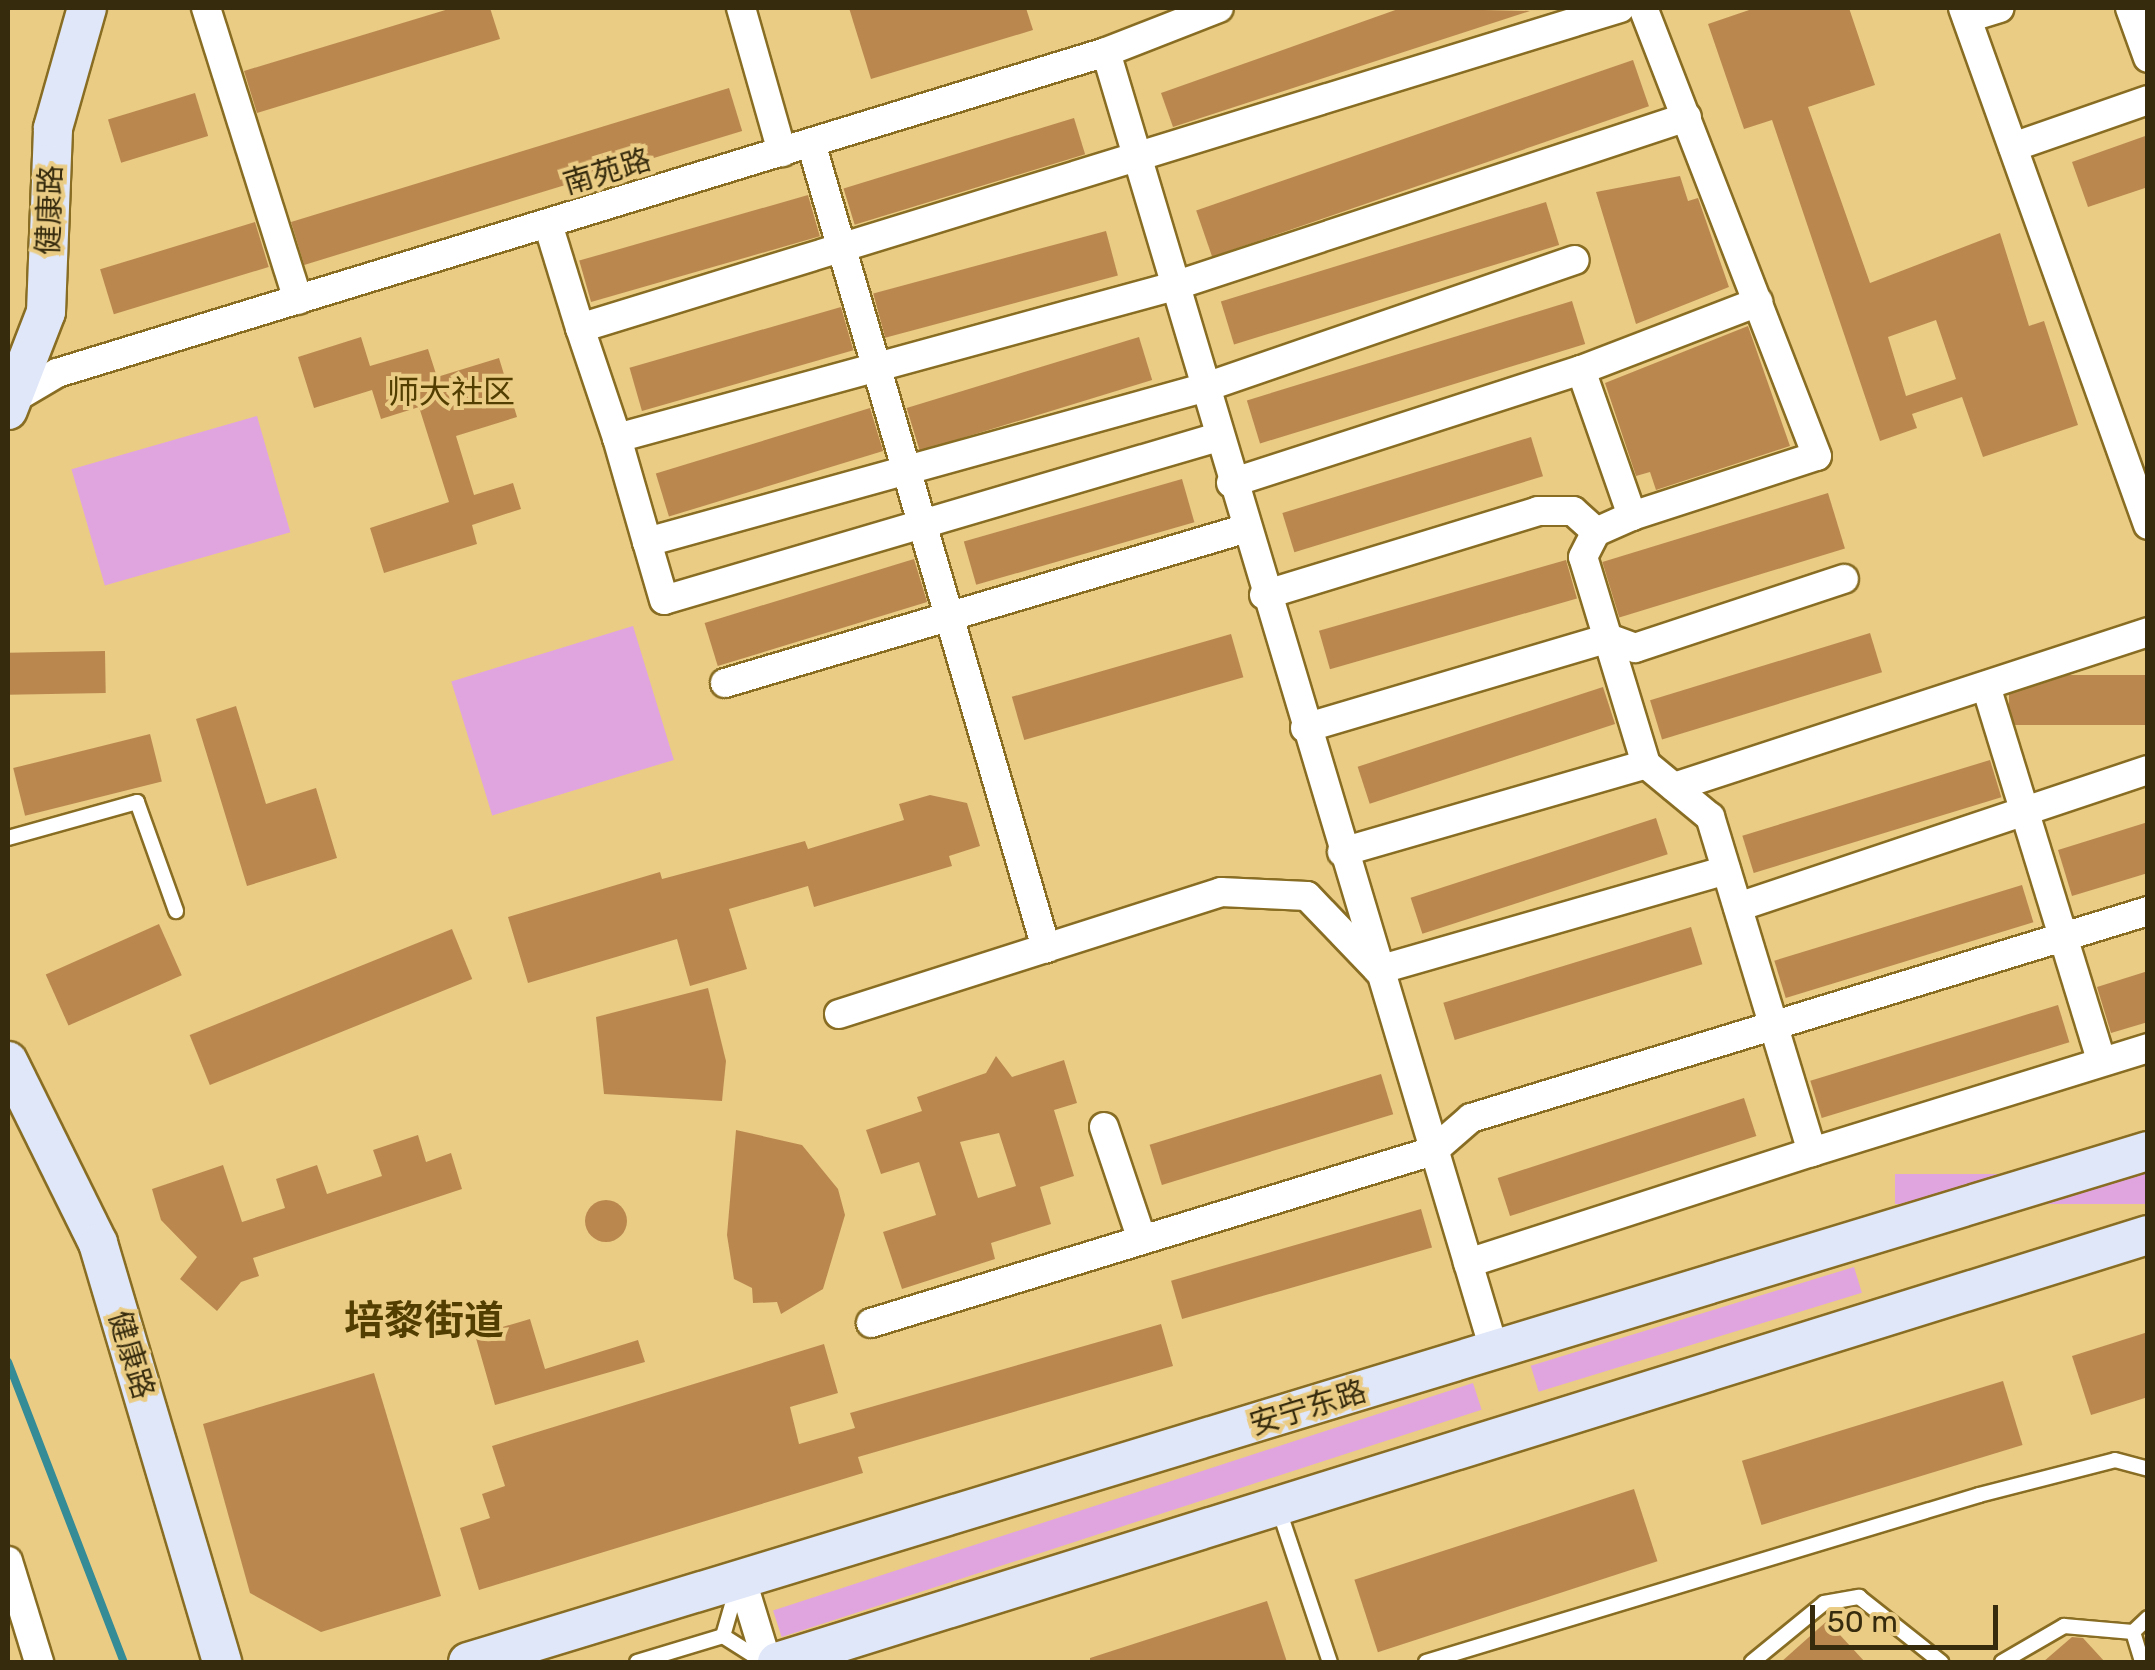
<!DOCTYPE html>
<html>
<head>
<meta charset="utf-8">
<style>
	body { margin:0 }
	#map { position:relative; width:2155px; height:1670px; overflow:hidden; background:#eacc85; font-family:Rubik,"Noto Sans SC",sans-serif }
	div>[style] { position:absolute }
	.green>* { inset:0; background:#e0a5de; transform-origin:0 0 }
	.stream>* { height:8px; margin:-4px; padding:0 4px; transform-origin:4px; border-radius:4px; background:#358b96 }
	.building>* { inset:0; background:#ba884f; transform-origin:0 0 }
	.round { border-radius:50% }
	.roads { filter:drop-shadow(2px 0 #886d23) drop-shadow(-2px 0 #886d23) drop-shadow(0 2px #886d23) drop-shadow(0 -2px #886d23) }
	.lane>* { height:14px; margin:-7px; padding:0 7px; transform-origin:7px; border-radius:7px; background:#fff }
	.street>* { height:28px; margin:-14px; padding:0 14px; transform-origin:14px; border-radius:14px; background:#fff }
	.secondary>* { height:38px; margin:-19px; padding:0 19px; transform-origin:19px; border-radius:19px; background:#e0e7f9 }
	span { translate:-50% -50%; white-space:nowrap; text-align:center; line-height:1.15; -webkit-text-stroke:8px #eacc85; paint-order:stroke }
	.street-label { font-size:30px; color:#362b0d }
	.neighbourhood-label { font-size:32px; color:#523e00 }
	.district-label { font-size:40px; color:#523e00; font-weight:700 }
	.frame { position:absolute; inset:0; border:10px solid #362b0d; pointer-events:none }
	.scale { position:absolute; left:1810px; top:1605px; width:188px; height:45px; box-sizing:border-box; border:5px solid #362b0d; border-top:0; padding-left:12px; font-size:30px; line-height:35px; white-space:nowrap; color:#362b0d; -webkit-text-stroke:8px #eacc85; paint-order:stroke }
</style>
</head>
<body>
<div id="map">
	<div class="green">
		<i style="left:257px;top:416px;width:121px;height:193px;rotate:74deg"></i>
		<i style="left:633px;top:626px;width:140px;height:190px;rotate:73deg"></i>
		<i style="left:2147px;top:1174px;width:30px;height:252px;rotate:90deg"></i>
		<i style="left:1854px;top:1267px;width:27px;height:338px;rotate:73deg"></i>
		<i style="left:1473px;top:1383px;width:28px;height:736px;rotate:72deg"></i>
	</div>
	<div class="stream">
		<i style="left:8px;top:1362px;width:322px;rotate:68.9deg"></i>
	</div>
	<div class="building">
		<i style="clip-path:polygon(452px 8px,490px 8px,500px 39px,257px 113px,244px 71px)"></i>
		<i style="clip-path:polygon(849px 8px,1026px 8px,1033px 30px,871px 79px)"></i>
		<i style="clip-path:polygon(1401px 8px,1530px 11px,1173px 127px,1161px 93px)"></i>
		<i style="clip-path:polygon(evenodd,1755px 8px,1849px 8px,1875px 85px,1808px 107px,1870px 283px,2000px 233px,2029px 326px,2044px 321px,2078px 425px,1983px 457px,1962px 397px,1912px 414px,1917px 428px,1880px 441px,1772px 120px,1744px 129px,1708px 24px,1755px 8px,1936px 320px,1956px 379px,1906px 396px,1888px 337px,1936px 320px)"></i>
		<i style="left:1633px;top:60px;width:49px;height:462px;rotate:71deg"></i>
		<i style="left:729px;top:88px;width:45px;height:458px;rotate:73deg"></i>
		<i style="left:195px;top:93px;width:45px;height:91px;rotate:73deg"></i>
		<i style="left:1074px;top:118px;width:38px;height:241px;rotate:73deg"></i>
		<i style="clip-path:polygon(2148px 135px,2148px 187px,2088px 207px,2072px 162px)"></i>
		<i style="clip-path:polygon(1680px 176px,1688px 201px,1698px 198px,1729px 287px,1636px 324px,1596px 192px)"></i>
		<i style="left:808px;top:195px;width:43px;height:238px;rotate:74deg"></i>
		<i style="left:1546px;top:202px;width:45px;height:340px;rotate:73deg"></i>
		<i style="left:255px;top:222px;width:47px;height:162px;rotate:73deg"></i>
		<i style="left:1106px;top:231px;width:46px;height:241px;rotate:75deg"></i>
		<i style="left:1572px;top:301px;width:45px;height:340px;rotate:73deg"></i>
		<i style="left:841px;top:307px;width:45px;height:220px;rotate:74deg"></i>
		<i style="clip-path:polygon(1748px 326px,1790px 446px,1656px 490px,1650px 472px,1636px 476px,1605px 383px)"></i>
		<i style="clip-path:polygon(361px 337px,370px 366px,428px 349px,437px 377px,499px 358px,517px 417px,456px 436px,474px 495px,513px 483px,521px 509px,472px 525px,477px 544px,384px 573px,370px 528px,449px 502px,419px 407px,381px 419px,372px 390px,314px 408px,298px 357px)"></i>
		<i style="left:1139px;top:337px;width:45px;height:243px;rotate:73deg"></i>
		<i style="left:870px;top:408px;width:45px;height:224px;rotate:73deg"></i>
		<i style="left:1531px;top:437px;width:41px;height:260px;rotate:73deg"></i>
		<i style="left:1182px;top:479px;width:45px;height:227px;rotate:74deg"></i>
		<i style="left:1828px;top:493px;width:58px;height:236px;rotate:73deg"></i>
		<i style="left:914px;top:559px;width:45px;height:219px;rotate:73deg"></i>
		<i style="left:1566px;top:560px;width:40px;height:257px;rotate:74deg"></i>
		<i style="left:1870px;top:633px;width:41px;height:230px;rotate:73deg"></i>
		<i style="left:1231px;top:634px;width:45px;height:228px;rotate:74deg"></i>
		<i style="left:105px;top:651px;width:42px;height:97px;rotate:89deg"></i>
		<i style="left:2148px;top:675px;width:50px;height:139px;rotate:90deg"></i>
		<i style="left:1603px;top:687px;width:39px;height:258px;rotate:72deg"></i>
		<i style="clip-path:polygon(236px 706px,266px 804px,316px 788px,337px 858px,247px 886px,196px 719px)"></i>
		<i style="left:150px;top:734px;width:49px;height:141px;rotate:76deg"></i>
		<i style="left:1990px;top:760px;width:39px;height:259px;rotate:73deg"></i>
		<i style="clip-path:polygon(930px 795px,967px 803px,980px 846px,949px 856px,952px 866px,814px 907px,808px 886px,729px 909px,747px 969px,690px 986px,677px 939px,528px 983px,508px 917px,660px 872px,662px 879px,805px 841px,808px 849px,904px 820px,899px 804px)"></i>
		<i style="left:1656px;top:818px;width:38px;height:258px;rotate:72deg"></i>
		<i style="clip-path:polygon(2148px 822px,2148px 873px,2072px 896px,2058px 850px)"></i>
		<i style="left:2022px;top:885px;width:39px;height:259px;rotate:73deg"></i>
		<i style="left:159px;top:924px;width:56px;height:124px;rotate:66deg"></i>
		<i style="left:1691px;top:927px;width:39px;height:259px;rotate:73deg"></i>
		<i style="left:452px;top:929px;width:54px;height:283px;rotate:68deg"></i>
		<i style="clip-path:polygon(2148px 971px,2148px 1022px,2111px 1033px,2097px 987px)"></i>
		<i style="clip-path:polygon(708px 988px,726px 1061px,722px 1101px,604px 1094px,596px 1017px)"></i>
		<i style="left:2058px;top:1005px;width:39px;height:259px;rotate:73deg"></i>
		<i style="clip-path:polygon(evenodd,996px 1056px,1012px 1077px,1064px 1060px,1077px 1103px,1054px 1110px,1074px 1176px,1040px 1187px,1051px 1224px,991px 1243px,995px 1259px,902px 1289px,883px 1232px,936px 1215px,919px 1162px,881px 1174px,866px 1130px,922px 1111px,917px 1097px,986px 1073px,996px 1056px,999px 1133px,1016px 1186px,978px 1198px,960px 1142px,999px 1133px)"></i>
		<i style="left:1381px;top:1074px;width:42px;height:242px;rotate:73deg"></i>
		<i style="left:1744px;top:1098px;width:40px;height:259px;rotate:72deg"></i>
		<i style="clip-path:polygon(736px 1130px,802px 1145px,838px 1189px,845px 1215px,823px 1289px,781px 1314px,777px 1302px,753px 1303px,752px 1288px,734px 1279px,727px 1235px)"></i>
		<i style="clip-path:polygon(418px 1135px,426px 1162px,451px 1153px,462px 1189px,253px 1258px,259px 1276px,241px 1282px,217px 1311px,180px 1279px,197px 1257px,161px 1220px,152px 1189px,223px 1165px,242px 1222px,285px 1208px,276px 1179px,317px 1165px,327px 1194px,382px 1176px,373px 1150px)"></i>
		<i class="round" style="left:585px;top:1200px;width:42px;height:42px"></i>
		<i style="left:1421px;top:1209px;width:40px;height:260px;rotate:74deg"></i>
		<i style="clip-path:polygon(530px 1319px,545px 1369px,638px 1340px,645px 1362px,495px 1405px,475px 1335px)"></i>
		<i style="clip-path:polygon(1161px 1324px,1173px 1366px,858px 1457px,863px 1473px,479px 1590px,460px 1528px,490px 1518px,482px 1494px,505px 1486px,492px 1446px,824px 1344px,838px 1393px,790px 1407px,799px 1444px,855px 1428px,850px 1413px)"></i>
		<i style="clip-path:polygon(2148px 1332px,2148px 1397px,2091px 1415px,2072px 1356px)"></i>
		<i style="clip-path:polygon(374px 1373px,441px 1596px,321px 1632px,250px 1593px,203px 1424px)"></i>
		<i style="left:2003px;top:1381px;width:67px;height:273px;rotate:73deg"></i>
		<i style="left:1634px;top:1489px;width:76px;height:294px;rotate:72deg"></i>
		<i style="clip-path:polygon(1267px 1601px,1287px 1662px,1090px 1662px,1090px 1658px)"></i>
		<i style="clip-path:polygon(1827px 1621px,1865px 1662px,1781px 1662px)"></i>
		<i style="clip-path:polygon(2072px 1637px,2083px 1638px,2105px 1662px,2043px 1662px)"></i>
	</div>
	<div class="roads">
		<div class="lane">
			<i style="left:8px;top:838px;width:134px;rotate:-15.6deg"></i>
			<i style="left:137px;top:802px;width:116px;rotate:70.3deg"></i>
			<i style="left:1278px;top:1507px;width:163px;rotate:71.5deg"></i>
			<i style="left:2133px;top:1632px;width:31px;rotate:73deg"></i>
			<i style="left:2133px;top:1632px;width:21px;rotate:-43deg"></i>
			<i style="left:723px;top:1636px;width:54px;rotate:-73.9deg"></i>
			<i style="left:723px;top:1636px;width:49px;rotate:32.4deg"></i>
			<i style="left:637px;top:1662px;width:90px;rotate:-16.8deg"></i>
			<i style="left:1426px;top:1662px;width:578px;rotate:-16.8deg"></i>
			<i style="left:1979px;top:1495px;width:140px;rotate:-14.4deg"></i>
			<i style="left:2115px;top:1460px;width:34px;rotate:15deg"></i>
			<i style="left:1752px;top:1662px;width:93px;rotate:-39.3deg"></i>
			<i style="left:1824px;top:1603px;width:36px;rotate:-10deg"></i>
			<i style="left:1859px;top:1597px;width:105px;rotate:38.4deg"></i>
			<i style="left:2002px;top:1662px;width:72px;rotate:-30.1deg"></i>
			<i style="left:2064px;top:1626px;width:69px;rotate:5deg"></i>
		</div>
		<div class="street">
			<i style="left:206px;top:8px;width:306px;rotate:72.5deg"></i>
			<i style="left:741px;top:8px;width:150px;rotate:74.1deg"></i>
			<i style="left:1963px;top:8px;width:549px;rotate:70.31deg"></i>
			<i style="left:2130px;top:8px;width:53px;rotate:70.2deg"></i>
			<i style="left:1967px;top:18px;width:34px;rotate:-17deg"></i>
			<i style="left:1106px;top:52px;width:1358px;rotate:73.35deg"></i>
			<i style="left:811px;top:143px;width:839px;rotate:73.73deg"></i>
			<i style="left:2013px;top:147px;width:143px;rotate:-19.2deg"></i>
			<i style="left:548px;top:224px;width:109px;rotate:72.9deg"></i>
			<i style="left:1581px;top:370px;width:190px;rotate:-21deg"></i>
			<i style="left:8px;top:402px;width:57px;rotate:-30.6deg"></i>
			<i style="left:57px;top:373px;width:1097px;rotate:-17.01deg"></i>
			<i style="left:1106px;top:52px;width:121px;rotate:-21.3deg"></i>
			<i style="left:1218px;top:437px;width:577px;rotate:163.6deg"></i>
			<i style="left:664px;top:600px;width:60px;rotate:-106.3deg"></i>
			<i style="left:647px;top:542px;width:577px;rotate:-15.48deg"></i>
			<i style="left:1203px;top:388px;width:393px;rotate:-19deg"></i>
			<i style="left:617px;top:438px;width:116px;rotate:-108.6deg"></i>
			<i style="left:580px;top:328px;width:1088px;rotate:-17.1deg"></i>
			<i style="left:1231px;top:483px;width:368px;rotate:-17.9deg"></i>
			<i style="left:1581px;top:370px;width:155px;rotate:70.7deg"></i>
			<i style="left:647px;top:542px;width:108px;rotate:-106.1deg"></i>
			<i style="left:617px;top:438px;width:577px;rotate:-15.26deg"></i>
			<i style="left:1174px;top:286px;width:540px;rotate:-18.23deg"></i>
			<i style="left:1264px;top:595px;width:287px;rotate:-17deg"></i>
			<i style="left:1538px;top:511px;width:35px"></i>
			<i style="left:1573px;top:511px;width:31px;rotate:42deg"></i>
			<i style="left:725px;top:683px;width:541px;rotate:-16.53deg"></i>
			<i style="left:1986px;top:686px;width:393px;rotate:72.9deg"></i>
			<i style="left:1305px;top:728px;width:316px;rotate:-16.5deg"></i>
			<i style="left:1608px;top:638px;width:29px;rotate:20deg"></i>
			<i style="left:1635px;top:648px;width:220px;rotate:-18.3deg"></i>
			<i style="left:1674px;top:787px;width:499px;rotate:-18.1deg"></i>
			<i style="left:1342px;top:852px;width:316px;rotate:-16.1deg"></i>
			<i style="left:1738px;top:907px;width:432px;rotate:-18.5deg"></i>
			<i style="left:839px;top:1014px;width:401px;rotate:-17.7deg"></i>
			<i style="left:1221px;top:892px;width:86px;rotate:2.7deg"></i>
			<i style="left:1307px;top:896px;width:103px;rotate:46.2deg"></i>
			<i style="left:1378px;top:970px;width:362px;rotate:-16deg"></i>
			<i style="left:1104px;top:1127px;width:119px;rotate:71.4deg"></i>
			<i style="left:1812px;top:1152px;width:352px;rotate:-17.2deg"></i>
			<i style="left:1468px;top:1263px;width:361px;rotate:-17.9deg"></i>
			<i style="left:1812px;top:1152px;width:350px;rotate:-106.9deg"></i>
			<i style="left:1710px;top:817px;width:83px;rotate:-140.4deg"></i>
			<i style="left:1646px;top:764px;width:216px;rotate:-106.9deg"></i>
			<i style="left:1583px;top:557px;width:28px;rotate:-63deg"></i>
			<i style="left:1596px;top:532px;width:39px;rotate:-24deg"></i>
			<i style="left:1632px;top:516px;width:194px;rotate:-18deg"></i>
			<i style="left:1817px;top:456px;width:481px;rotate:-111.2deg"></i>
			<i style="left:871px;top:1323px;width:588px;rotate:-17.02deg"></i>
			<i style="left:1433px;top:1151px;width:50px;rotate:-41deg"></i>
			<i style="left:1471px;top:1118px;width:708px;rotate:-17deg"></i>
			<i style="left:8px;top:1561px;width:106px;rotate:72.9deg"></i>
			<i style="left:741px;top:1577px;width:89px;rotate:73deg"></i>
		</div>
		<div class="secondary">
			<i style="left:8px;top:410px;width:105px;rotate:-68.8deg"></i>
			<i style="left:46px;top:312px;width:184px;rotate:-87.8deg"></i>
			<i style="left:53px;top:128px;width:125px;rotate:-74.2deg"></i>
			<i style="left:8px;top:1061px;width:203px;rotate:63.7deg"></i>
			<i style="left:98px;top:1243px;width:437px;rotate:73.5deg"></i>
			<i style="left:468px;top:1662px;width:1756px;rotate:-16.92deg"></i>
			<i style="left:777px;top:1662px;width:1436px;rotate:-17.3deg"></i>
		</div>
	</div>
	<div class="street-label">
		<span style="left:607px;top:172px;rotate:-17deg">南苑路</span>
		<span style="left:50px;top:210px;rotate:-88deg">健康路</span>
		<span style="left:131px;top:1355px;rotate:73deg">健康路</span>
		<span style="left:1308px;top:1408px;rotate:-17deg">安宁东路</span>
	</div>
	<div class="neighbourhood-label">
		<span style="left:451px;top:392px">师大社区</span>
	</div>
	<div class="district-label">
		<span style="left:424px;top:1321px">培黎街道</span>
	</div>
	<div class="frame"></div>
	<div class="scale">50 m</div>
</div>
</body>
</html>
